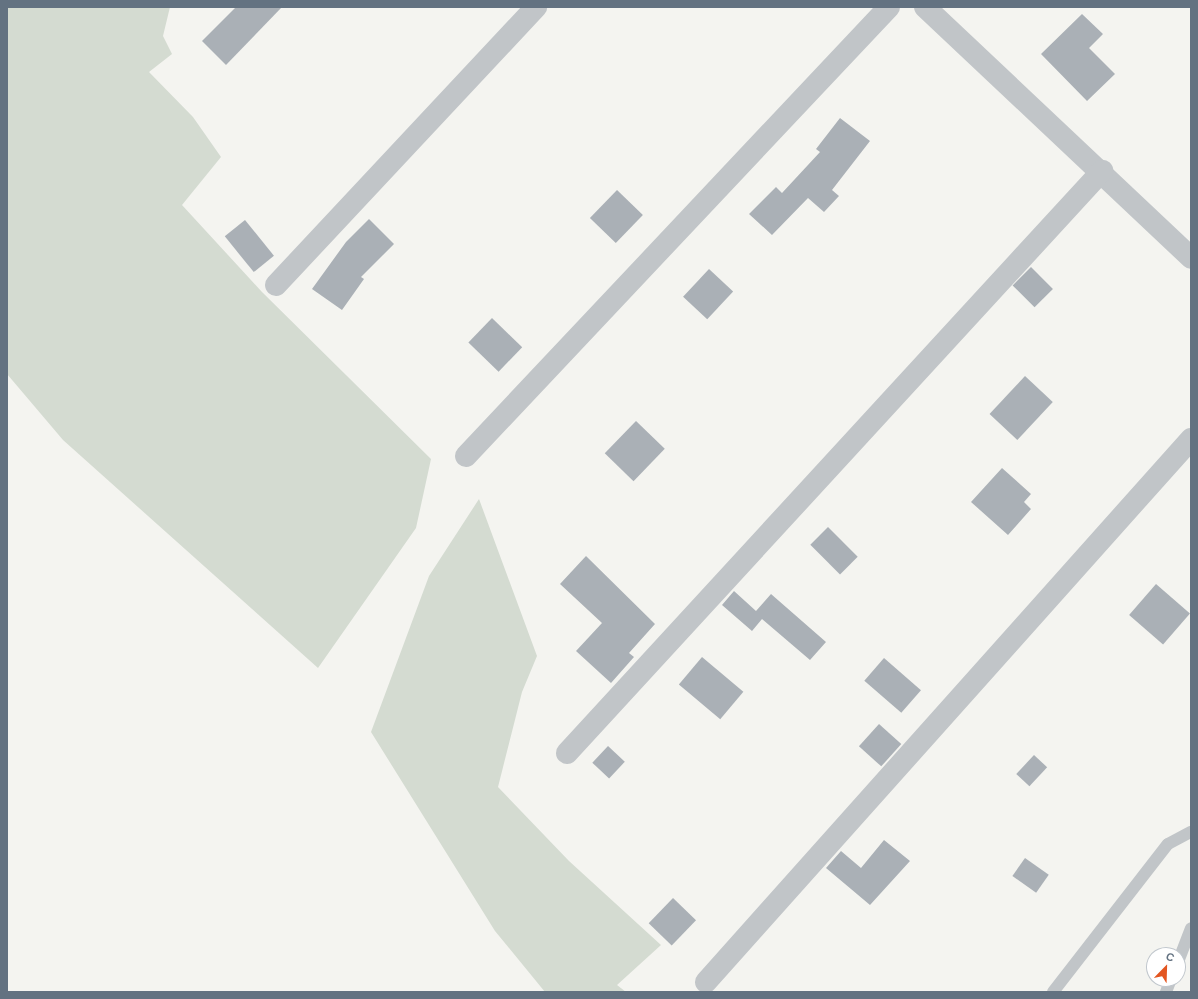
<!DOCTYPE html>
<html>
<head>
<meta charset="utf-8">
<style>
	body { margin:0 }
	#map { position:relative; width:1198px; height:999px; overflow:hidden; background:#f4f4f0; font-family:Barlow,sans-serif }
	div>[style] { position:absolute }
	.green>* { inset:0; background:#d4dbd1 }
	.building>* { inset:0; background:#aab0b6; transform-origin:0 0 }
	.service>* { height:12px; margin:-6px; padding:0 6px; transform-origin:6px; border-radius:6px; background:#c1c5c8 }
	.minor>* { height:22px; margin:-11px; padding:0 11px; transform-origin:11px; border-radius:11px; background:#c1c5c8 }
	span { translate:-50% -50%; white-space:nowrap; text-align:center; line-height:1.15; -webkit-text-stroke:4px #fff; paint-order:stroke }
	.frame { position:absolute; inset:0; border:8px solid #637281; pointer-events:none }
	.north { position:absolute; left:1146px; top:947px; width:40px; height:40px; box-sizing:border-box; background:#fff; border:1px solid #c1c7cd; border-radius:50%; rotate:23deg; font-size:11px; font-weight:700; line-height:16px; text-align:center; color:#637281 }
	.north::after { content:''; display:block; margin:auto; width:14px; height:18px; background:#e35621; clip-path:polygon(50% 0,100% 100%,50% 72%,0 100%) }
</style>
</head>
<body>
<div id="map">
	<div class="green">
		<i style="clip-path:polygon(7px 7px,170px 7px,163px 36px,172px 54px,149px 72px,193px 117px,221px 157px,182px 205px,262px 292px,431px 459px,416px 528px,318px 668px,63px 440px,7px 374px)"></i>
		<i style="clip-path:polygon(479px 499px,537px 656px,522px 692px,498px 787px,569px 861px,661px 945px,617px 985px,626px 992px,545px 992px,495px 931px,371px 732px,429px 576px)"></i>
	</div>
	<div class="building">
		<i style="clip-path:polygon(236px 7px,282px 7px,226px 65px,202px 41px)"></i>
		<i style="clip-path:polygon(1082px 14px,1103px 34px,1089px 48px,1115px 74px,1087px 101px,1041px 54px)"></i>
		<i style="clip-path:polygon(840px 118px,870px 141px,832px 190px,839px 196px,824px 212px,808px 198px,772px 235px,749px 214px,776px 187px,782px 193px,820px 152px,816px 149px)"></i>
		<i style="left:617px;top:190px;width:36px;height:39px;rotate:44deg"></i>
		<i style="clip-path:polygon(369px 219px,394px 244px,361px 277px,364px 279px,342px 310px,312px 289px,346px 242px)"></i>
		<i style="left:245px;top:220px;width:46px;height:26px;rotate:51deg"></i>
		<i style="left:1031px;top:267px;width:31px;height:26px;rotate:45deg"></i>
		<i style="left:709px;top:269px;width:33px;height:38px;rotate:43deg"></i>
		<i style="left:492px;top:318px;width:42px;height:34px;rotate:44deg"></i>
		<i style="left:1025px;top:376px;width:38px;height:52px;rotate:43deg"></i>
		<i style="left:636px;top:421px;width:40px;height:45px;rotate:44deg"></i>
		<i style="clip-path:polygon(1002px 468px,1031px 494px,1024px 502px,1031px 509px,1008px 535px,971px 502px)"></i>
		<i style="left:828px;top:527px;width:42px;height:25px;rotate:45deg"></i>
		<i style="clip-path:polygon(586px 556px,655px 624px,629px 653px,634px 657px,611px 683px,576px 651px,602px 623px,560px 584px)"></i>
		<i style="left:1156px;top:584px;width:45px;height:41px;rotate:41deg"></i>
		<i style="clip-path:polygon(734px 591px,756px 611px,771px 594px,826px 642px,810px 660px,762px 619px,752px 631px,722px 605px)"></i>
		<i style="left:702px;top:657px;width:54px;height:36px;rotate:40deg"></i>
		<i style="left:884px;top:658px;width:49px;height:30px;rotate:41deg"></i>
		<i style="left:879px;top:724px;width:30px;height:30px;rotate:42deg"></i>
		<i style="left:608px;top:746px;width:23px;height:23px;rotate:43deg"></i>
		<i style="left:1034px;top:755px;width:18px;height:26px;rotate:43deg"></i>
		<i style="clip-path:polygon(884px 840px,910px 861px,870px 905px,826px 868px,841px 851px,861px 868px)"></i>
		<i style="left:1025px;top:858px;width:29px;height:22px;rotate:35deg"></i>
		<i style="left:673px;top:898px;width:32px;height:35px;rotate:44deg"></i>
	</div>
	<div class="service">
		<i style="left:1178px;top:962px;width:36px;rotate:-69deg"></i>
		<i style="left:1053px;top:992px;width:187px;rotate:-52.2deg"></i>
		<i style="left:1168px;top:844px;width:26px;rotate:-28deg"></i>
		<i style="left:1166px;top:992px;width:14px;rotate:-69deg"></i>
	</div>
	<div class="minor">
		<i style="left:925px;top:7px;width:366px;rotate:43.3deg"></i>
		<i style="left:276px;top:285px;width:381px;rotate:-46.9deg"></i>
		<i style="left:466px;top:456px;width:617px;rotate:-46.71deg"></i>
		<i style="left:567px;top:753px;width:791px;rotate:-47.41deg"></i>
		<i style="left:706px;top:982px;width:728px;rotate:-48.23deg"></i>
	</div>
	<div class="frame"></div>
	<div class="north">С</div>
</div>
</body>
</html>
